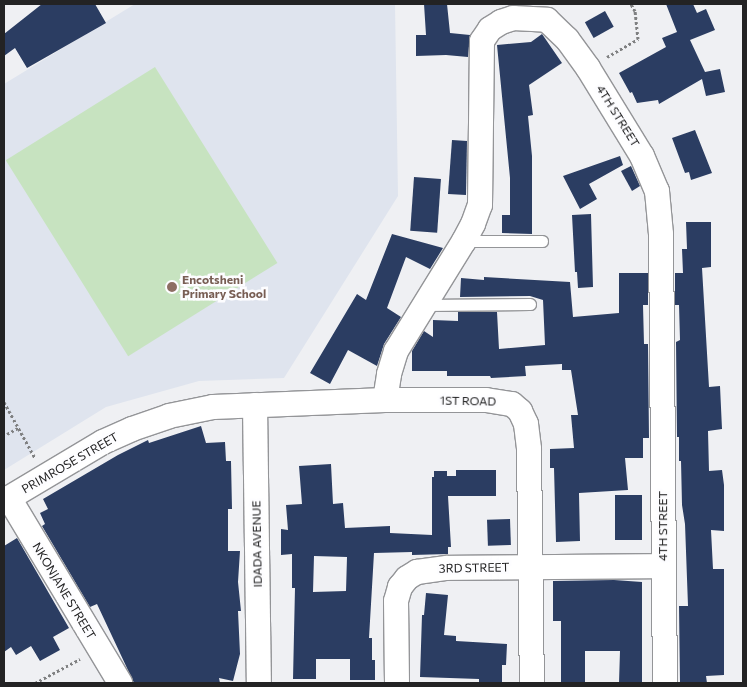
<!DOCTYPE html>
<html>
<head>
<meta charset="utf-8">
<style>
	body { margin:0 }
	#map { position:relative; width:747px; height:687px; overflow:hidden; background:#eff0f3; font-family:Commissioner,sans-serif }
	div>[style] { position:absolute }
	.built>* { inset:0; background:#dfe4ee }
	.green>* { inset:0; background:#c7e3c0; transform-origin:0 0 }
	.building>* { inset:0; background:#2b3d62; transform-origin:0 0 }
	.path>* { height:3px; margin-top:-1.5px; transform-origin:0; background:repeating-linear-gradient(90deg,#7f8081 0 2.5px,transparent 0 5px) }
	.roads { filter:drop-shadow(1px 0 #949598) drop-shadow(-1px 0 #949598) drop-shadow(0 1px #949598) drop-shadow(0 -1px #949598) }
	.lane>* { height:11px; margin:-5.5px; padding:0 5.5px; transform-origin:5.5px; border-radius:5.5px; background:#fff }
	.street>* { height:24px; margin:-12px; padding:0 12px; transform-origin:12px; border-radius:12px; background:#fff }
	.dots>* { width:14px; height:14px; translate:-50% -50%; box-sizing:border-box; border:2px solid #fdfdff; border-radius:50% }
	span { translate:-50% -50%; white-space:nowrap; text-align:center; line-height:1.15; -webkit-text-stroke:5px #fdfdff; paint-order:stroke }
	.street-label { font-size:12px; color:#232324 }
	.education-label { font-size:12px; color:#785e54; font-weight:700 }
	.left { translate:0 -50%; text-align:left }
	.frame { position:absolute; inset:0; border:5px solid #232324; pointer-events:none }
</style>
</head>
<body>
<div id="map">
	<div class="built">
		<i style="clip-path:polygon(135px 4px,395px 4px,398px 196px,284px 378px,199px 381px,106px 407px,4px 470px,4px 84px)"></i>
	</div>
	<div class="green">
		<i style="left:155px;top:67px;width:231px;height:176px;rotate:58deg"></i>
	</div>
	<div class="building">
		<i style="clip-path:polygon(42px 4px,95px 4px,106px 23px,27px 68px,15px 48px,4px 56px,4px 34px)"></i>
		<i style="clip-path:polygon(424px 4px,447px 4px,450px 33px,470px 35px,468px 57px,446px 55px,416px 56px,416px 35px,426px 35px)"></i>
		<i style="clip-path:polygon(666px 4px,693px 4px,697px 13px,706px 9px,715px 30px,690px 40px,705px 72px,720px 69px,725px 92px,706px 96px,702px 79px,659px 104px,658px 100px,637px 103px,632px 92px,630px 93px,619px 73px,666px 47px,662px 38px,677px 32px)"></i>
		<i style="left:605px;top:11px;width:18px;height:23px;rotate:61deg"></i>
		<i style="clip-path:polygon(542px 34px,562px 63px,529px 85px,533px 115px,528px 116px,532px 156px,532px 234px,502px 233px,502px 215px,510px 215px,510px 178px,497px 45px,531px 42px)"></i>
		<i style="clip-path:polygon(695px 130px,712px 173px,691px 180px,689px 172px,685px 173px,672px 138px)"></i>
		<i style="clip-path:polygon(452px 140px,467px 141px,466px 195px,448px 194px)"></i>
		<i style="clip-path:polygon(620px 156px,623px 165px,589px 184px,597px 199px,580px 209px,563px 176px)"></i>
		<i style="clip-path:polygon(631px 166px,640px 186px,632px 191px,621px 171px)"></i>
		<i style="left:414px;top:177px;width:27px;height:54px;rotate:4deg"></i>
		<i style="clip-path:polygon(591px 214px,593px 287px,578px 288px,577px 272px,575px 272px,572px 215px)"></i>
		<i style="clip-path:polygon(686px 222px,711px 222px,711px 267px,702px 268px,709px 387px,720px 386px,722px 429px,708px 431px,709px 471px,722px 470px,724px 485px,724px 531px,711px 530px,713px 569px,724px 569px,724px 675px,706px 676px,707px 683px,680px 683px,679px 606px,688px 606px,685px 524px,682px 505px,681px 461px,679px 461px,679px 437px,677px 437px,676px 342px,680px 340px,679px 305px,675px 305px,675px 273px,683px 273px,682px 249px,687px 249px)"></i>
		<i style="clip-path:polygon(392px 234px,443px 248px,430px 269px,406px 257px,387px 308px,401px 317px,384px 344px,377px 366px,348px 350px,330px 384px,310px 373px,357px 294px,366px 300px)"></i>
		<i style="clip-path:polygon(619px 273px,648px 273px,648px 305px,643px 305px,644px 344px,648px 344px,649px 438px,643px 438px,643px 458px,625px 458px,628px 490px,579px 493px,580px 541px,556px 542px,554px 468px,550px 468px,550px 449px,574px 448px,571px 415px,578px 415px,571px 370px,562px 370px,562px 364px,525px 366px,526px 376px,491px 378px,490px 376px,447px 376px,447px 371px,412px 371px,412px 351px,424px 331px,433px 337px,433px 320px,458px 321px,458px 312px,497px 312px,499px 349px,545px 345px,543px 300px,530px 296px,460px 297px,461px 278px,484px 280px,484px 277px,570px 282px,573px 317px,619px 313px)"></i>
		<i style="clip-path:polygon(201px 426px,206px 443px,225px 442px,226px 461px,231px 461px,232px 509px,228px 509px,228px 551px,240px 551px,238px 582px,241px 611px,238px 611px,240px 654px,233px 681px,219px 678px,220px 683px,134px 683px,97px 604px,90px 607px,42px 526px,45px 524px,40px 513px,48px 509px,43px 499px,118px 455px,148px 440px,149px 443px)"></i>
		<i style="clip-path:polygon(evenodd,331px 464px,333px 504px,343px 503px,345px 528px,390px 526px,390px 533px,432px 535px,432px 477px,434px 477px,434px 471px,447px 471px,447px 476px,456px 476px,456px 470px,496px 470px,496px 496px,448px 496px,451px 547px,448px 547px,448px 554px,412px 555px,412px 552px,374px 553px,369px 638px,372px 638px,372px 660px,375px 660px,375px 680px,350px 680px,350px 659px,316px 659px,316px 679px,293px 679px,295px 588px,292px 588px,292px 554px,281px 555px,281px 529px,288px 530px,286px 505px,302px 504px,299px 466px,331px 464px,314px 556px,347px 557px,346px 591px,313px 592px,314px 556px)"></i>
		<i style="left:615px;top:495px;width:27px;height:45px"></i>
		<i style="left:510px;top:519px;width:26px;height:23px;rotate:88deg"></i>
		<i style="clip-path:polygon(17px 538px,69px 628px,53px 637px,60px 650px,40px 661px,31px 646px,16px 655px,11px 647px,4px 652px,4px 546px)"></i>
		<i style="clip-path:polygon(614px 580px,642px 582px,642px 683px,619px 683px,620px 651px,585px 651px,585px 683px,561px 683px,561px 621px,553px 621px,553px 581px)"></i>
		<i style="clip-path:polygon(426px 593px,448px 595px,444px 635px,456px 636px,456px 641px,507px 644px,506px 665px,502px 665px,502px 683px,479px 683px,479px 679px,420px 677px,422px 615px,424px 615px)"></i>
	</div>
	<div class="path">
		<i style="left:607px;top:57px;width:36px;rotate:-30deg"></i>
		<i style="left:638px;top:39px;width:28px;rotate:-96deg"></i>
		<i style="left:635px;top:11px;width:8px;rotate:-120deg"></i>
		<i style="left:4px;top:402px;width:64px;rotate:61deg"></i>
		<i style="left:7px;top:434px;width:13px;rotate:-29deg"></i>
		<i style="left:35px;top:683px;width:51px;rotate:-28.1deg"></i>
	</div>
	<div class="roads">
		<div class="lane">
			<i style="left:464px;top:241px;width:78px"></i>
			<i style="left:424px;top:305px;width:106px;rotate:-0.5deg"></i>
		</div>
		<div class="street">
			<i style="left:385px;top:400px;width:26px;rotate:-81deg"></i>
			<i style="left:389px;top:374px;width:24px;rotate:-73deg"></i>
			<i style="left:396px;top:351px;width:129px;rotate:-58.3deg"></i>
			<i style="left:464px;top:241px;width:19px;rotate:-62deg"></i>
			<i style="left:473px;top:224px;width:20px;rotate:-70deg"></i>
			<i style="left:480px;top:205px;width:164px;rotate:-89.3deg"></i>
			<i style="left:482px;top:41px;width:14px;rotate:-56deg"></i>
			<i style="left:490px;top:29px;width:13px;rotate:-32deg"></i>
			<i style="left:501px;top:22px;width:13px;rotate:-18deg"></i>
			<i style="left:513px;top:18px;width:34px;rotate:3deg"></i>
			<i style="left:547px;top:20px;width:28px;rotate:44deg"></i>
			<i style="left:567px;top:39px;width:36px;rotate:54deg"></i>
			<i style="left:588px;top:68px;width:103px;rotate:58.5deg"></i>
			<i style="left:642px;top:156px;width:38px;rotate:67deg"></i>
			<i style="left:657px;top:191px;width:43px;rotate:84.7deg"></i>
			<i style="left:661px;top:234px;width:449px;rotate:89.5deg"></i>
			<i style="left:255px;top:405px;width:278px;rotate:89.2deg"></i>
			<i style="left:9px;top:498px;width:216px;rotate:59deg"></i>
			<i style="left:4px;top:501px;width:115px;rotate:-30.8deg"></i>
			<i style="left:103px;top:442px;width:32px;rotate:-24deg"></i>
			<i style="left:132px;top:429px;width:39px;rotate:-19deg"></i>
			<i style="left:169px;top:416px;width:45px;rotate:-11.6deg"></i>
			<i style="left:213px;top:407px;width:172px;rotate:-2.3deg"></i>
			<i style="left:385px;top:400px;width:101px"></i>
			<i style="left:486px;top:400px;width:26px;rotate:9deg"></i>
			<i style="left:512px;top:404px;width:11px;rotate:41deg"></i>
			<i style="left:520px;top:411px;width:14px;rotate:65deg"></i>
			<i style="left:526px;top:424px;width:25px;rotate:83deg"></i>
			<i style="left:529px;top:449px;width:234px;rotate:89.3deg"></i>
			<i style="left:397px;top:683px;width:82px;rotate:-90.7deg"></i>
			<i style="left:396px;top:601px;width:15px;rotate:-74deg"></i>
			<i style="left:400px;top:587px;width:11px;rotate:-52deg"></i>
			<i style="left:407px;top:578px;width:12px;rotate:-31deg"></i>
			<i style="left:417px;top:572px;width:30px;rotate:-8deg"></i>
			<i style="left:447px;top:568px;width:216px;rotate:-0.5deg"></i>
		</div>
	</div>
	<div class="dots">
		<i style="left:172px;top:287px;background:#8d6e63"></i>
	</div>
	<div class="street-label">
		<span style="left:618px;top:116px;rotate:58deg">4TH STREET</span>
		<span style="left:468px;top:401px;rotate:1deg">1ST ROAD</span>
		<span style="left:70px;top:463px;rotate:-30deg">PRIMROSE STREET</span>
		<span style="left:663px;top:526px;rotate:-90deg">4TH STREET</span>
		<span style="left:257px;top:544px;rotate:-91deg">IDADA AVENUE</span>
		<span style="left:474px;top:568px;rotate:-1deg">3RD STREET</span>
		<span style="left:64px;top:591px;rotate:59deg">NKONJANE STREET</span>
	</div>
	<div class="education-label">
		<span class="left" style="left:182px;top:287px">Encotsheni<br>Primary School</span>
	</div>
	<div class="frame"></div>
</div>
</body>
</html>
